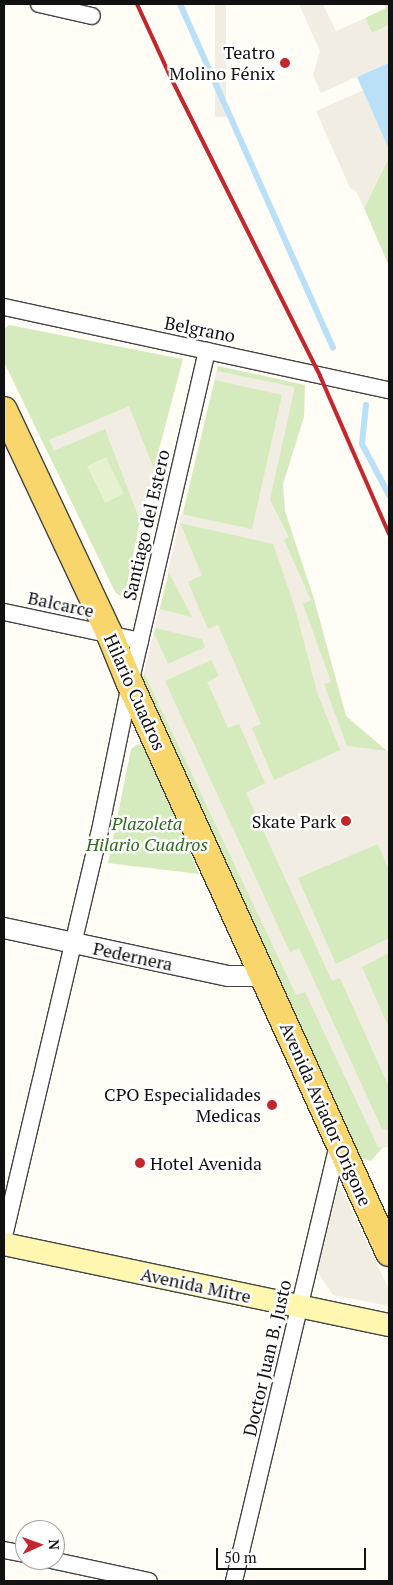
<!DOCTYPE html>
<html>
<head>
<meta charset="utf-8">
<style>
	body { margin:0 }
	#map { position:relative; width:393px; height:1585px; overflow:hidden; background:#fffdf5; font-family:"PT Serif",serif }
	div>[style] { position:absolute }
	.green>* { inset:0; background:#d5ebbd }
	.pitch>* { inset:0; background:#e6f2cf; transform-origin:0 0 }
	.plaza>* { inset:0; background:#f1ede2; transform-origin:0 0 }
	.water>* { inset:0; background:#b9e0f7 }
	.stream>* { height:6px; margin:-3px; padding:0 3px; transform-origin:3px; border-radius:3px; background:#b9e0f7 }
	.roads { filter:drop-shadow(1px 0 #444) drop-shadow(-1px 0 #444) drop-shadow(0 1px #444) drop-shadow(0 -1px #444) }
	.minor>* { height:16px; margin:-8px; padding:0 8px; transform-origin:8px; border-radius:8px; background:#fff }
	.tertiary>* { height:20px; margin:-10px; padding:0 10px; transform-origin:10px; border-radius:10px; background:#fff }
	.secondary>* { height:22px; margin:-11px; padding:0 11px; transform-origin:11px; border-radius:11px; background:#fff6b0 }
	.primary>* { height:26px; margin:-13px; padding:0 13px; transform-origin:13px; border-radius:13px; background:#f9d66b }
	.rail>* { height:4px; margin:-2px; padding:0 2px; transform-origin:2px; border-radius:2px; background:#c4262e }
	.dots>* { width:14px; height:14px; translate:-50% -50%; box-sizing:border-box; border:2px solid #fff; border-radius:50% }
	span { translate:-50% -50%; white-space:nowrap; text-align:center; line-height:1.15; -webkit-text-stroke:5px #fff; paint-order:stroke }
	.poi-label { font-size:18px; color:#111 }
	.right { translate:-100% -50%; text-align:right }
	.left { translate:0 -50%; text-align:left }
	.street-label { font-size:18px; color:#111 }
	.park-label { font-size:18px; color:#2f6b1f; font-style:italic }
	.frame { position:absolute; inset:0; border:5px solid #111; pointer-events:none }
	.north { position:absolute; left:15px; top:1520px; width:50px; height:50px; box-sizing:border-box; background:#fff; border:1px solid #a0a0a0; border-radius:50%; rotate:88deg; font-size:14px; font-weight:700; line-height:20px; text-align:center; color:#111 }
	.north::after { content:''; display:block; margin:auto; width:18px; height:22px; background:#c4262e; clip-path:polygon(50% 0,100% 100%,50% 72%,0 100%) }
	.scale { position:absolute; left:216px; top:1548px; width:150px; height:22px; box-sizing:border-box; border:2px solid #111; border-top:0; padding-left:6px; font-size:15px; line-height:18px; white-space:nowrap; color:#111; -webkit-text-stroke:4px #fff; paint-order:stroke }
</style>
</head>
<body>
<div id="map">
	<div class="green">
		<i style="clip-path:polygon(385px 4px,389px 4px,389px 25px,372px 33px,365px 18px,386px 8px)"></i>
		<i style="clip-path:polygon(389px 157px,389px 266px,364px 208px)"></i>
		<i style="clip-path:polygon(9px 325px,183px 359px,140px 521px,126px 590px,120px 596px,115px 592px,4px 362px,4px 329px)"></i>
		<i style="clip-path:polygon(218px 366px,305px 385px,304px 417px,283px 484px,285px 511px,314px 599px,346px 716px,387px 751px,389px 756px,389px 1147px,383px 1147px,371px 1161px,354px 1156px,141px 687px)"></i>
		<i style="clip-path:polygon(138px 744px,146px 746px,199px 874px,108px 863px,131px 749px)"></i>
	</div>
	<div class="pitch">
		<i style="left:106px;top:457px;width:41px;height:21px;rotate:64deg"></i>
	</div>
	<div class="plaza">
		<i style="left:215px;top:4px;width:11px;height:113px"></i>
		<i style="clip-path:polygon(299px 4px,323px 4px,336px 31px,365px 18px,372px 33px,389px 25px,389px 62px,321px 93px,313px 75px,320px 51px)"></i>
		<i style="clip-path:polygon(389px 79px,389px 157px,364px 208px,356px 191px,350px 188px,316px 111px)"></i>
		<i style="clip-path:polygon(evenodd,217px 371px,295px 387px,270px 500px,289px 537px,284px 540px,311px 600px,303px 604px,331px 682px,324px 684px,347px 746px,387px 751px,389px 756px,389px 870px,378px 844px,298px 878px,336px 964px,389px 938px,389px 953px,362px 967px,389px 1028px,389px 1087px,340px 978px,332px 981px,246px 793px,265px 783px,239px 724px,228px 728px,207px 682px,219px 676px,211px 660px,165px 681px,290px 952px,299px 948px,382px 1129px,389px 1130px,389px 1147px,378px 1147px,305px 992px,296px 995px,144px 673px,154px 633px,168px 664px,205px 647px,202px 639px,155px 628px,159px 609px,192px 617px,168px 571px,181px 514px,252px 529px,282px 395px,215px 380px,217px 371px,180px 523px,273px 544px,295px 608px,317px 692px,340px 750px,274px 780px,252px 728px,261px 724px,218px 625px,208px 629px,188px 582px,202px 575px,180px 523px)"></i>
		<i style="clip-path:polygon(129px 406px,154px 469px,140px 521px,105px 429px,54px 451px,49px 440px)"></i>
		<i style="clip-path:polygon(339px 1183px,389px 1290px,389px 1306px,333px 1295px,317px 1271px)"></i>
	</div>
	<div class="water">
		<i style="clip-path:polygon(388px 63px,389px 66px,389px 149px,357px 77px)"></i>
	</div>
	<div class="stream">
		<i style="left:180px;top:4px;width:376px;rotate:66deg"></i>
		<i style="left:366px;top:405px;width:39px;rotate:96deg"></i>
		<i style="left:362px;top:444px;width:58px;rotate:62.1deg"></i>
	</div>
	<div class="roads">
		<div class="minor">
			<i style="left:39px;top:4px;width:54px;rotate:12.8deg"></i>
			<i style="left:4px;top:307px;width:394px;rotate:12.2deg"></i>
			<i style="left:4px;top:612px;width:139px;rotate:12deg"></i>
			<i style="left:4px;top:1236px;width:412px;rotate:-76.7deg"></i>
			<i style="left:99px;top:835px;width:154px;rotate:-78.4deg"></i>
			<i style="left:130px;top:684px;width:342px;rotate:-77deg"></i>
			<i style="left:4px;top:1550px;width:21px;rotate:11deg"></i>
			<i style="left:51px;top:1560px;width:100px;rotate:12.1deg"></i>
			<i style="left:234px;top:1581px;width:448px;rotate:-76.6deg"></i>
		</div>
		<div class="tertiary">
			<i style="left:4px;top:928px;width:229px;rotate:12.1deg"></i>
			<i style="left:228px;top:976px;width:36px"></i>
		</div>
		<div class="secondary">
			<i style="left:4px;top:1244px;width:393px;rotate:11.9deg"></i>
		</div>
		<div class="primary">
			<i style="left:4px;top:410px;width:249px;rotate:64.8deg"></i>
			<i style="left:110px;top:635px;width:53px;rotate:67.8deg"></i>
			<i style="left:130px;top:684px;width:625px;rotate:65.53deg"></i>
		</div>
	</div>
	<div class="rail">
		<i style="left:137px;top:4px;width:81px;rotate:65.3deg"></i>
		<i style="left:171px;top:78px;width:333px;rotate:63.4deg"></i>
		<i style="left:320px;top:376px;width:172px;rotate:66.4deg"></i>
	</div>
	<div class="dots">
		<i style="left:285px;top:63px;background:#c4262e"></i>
		<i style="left:346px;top:821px;background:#c4262e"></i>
		<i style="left:272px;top:1105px;background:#c4262e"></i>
		<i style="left:140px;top:1163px;background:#c4262e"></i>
	</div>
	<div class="poi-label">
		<span class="right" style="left:275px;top:63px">Teatro<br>Molino Fénix</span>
		<span class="right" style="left:336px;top:821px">Skate Park</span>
		<span class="right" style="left:261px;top:1105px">CPO Especialidades<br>Medicas</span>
		<span class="left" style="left:150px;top:1163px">Hotel Avenida</span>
	</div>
	<div class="street-label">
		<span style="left:200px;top:329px;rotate:11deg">Belgrano</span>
		<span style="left:146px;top:525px;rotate:-77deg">Santiago del Estero</span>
		<span style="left:61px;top:604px;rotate:12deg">Balcarce</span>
		<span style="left:135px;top:692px;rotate:66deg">Hilario Cuadros</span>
		<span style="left:133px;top:956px;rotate:12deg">Pedernera</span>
		<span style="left:326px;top:1114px;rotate:66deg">Avenida Aviador Origone</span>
		<span style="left:196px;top:1285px;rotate:12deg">Avenida Mitre</span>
		<span style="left:267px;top:1358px;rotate:-77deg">Doctor Juan B. Justo</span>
	</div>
	<div class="park-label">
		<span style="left:147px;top:834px">Plazoleta<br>Hilario Cuadros</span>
	</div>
	<div class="frame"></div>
	<div class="north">N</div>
	<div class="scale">50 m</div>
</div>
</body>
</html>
